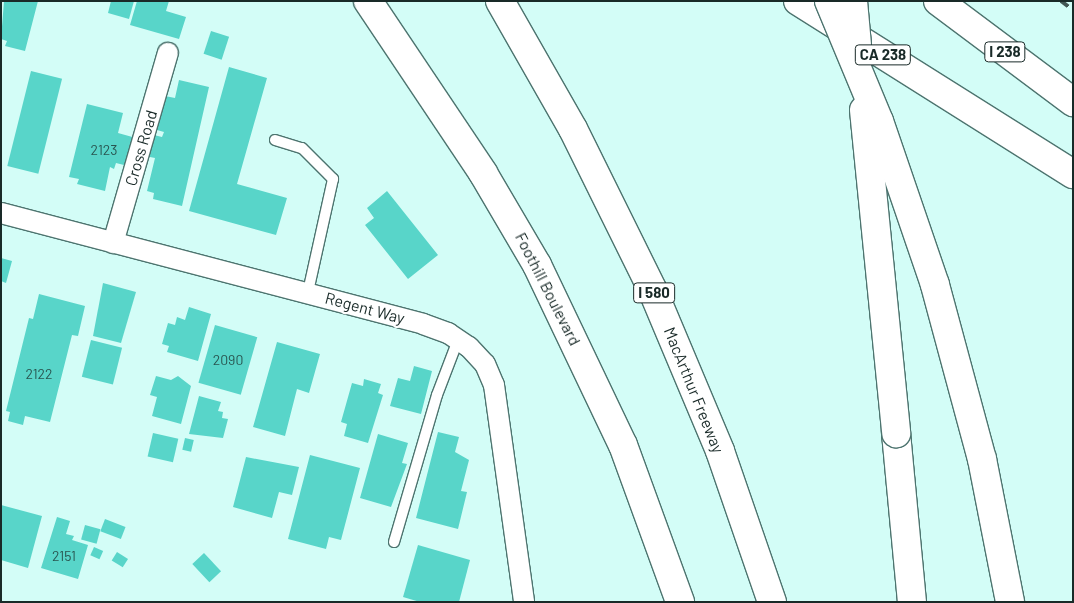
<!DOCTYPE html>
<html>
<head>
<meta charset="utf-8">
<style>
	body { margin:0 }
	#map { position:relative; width:1074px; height:603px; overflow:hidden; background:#d3fdf7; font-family:Barlow,sans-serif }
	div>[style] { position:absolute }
	.building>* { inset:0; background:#58d5c9; transform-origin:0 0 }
	.roads { filter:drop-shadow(1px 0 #4d746f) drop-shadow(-1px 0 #4d746f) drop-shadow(0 1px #4d746f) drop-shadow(0 -1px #4d746f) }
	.lane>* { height:10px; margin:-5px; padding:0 5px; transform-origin:5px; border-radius:5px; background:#fff }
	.street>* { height:20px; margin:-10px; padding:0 10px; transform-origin:10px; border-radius:10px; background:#fff }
	.secondary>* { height:28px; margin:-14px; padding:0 14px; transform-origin:14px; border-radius:14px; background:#fff }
	.highway>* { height:28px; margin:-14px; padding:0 14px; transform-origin:14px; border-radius:14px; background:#fff }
	.rail>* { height:4px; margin-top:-2px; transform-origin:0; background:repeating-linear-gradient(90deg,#415754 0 9px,transparent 0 18px) }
	.bridges { filter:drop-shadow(1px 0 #4d746f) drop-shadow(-1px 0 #4d746f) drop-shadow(0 1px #4d746f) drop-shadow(0 -1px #4d746f) }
	.highway-bridge>* { height:28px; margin:-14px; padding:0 14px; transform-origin:14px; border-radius:14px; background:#fff }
	span { translate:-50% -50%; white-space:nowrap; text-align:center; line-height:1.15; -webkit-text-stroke:4.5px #fff; paint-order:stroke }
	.number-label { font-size:14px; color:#295550 }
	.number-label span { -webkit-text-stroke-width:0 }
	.shield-label span { padding:1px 4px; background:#fff; border:1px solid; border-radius:4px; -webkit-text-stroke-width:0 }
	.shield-label { font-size:15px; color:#192a28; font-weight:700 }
	.street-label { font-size:16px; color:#192a28 }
	.frame { position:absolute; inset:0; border:2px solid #192a28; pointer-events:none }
</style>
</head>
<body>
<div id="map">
	<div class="building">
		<i style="clip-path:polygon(4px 1px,38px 1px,25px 51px,5px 46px,7px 41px,1px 39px)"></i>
		<i style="clip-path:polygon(111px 1px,134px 1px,129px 19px,108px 13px)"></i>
		<i style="clip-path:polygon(137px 1px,169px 1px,166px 11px,186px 17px,179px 39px,130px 25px)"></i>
		<i style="left:211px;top:31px;width:19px;height:24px;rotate:18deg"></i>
		<i style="clip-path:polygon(229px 67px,267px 78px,237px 184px,287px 198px,276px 235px,189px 211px)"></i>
		<i style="left:31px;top:71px;width:32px;height:98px;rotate:14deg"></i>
		<i style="clip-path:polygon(179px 80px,209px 87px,182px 206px,153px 199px,154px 193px,147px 191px,155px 158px,145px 156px,150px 134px,162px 137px,164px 132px,157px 130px,165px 96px,175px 98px)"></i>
		<i style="clip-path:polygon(87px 104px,123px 113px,118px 133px,136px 138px,128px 166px,116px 163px,114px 169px,110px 167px,105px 191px,77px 184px,79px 179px,69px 177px)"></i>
		<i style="clip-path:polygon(387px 191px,438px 255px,408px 279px,365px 225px,374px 218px,367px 208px)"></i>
		<i style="clip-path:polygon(1px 258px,12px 261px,6px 283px,1px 281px)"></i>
		<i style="clip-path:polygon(103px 283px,136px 292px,121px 343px,93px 336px)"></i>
		<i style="clip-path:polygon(39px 294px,85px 306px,78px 336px,72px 335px,50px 422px,25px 416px,23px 425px,8px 421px,10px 412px,6px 411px,29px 318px,33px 319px)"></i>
		<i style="clip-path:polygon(189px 307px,211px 314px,198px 361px,167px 352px,169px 346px,162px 344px,168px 323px,175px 325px,177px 317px,185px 320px)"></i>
		<i style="left:215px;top:325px;width:44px;height:60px;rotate:16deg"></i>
		<i style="left:91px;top:340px;width:32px;height:38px;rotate:14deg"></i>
		<i style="clip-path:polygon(277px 342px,320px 354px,309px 393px,297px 389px,285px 436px,253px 427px)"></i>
		<i style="clip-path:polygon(414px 366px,432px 371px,421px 414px,390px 406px,398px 378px,410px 381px)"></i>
		<i style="clip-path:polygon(156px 376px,171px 380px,178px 376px,191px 386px,181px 424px,152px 416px,157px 397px,150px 395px)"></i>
		<i style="clip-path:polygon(364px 379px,381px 384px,378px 393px,383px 395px,368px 443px,344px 436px,347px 424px,341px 422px,352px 383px,363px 386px)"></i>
		<i style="clip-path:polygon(199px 396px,221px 402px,218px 411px,223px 412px,222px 418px,228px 419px,223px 438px,189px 434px)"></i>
		<i style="clip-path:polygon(438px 432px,459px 437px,455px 452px,469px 460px,461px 491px,467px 492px,458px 529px,416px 518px)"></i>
		<i style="left:153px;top:433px;width:26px;height:24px;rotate:13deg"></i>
		<i style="clip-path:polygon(378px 434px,408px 443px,402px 463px,407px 464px,391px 507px,360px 498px)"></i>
		<i style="left:185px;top:438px;width:9px;height:12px;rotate:13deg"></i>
		<i style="clip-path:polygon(310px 455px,360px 468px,341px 540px,329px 537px,326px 549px,288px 539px)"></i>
		<i style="clip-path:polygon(246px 457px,299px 467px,292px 495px,279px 492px,272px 518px,233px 507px)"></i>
		<i style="clip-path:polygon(1px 505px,42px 516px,28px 568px,1px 560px)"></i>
		<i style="clip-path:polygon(57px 517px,70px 521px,66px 534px,74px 536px,72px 540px,88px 545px,78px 579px,41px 568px)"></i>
		<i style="left:105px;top:519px;width:22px;height:13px;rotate:21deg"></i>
		<i style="left:85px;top:525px;width:16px;height:15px;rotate:15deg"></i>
		<i style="clip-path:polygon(418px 545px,470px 560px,459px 602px,420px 602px,403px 597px)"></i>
		<i style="left:94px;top:547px;width:10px;height:9px;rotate:24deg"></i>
		<i style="left:117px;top:552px;width:13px;height:10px;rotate:32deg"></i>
		<i style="left:204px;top:553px;width:25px;height:16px;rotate:47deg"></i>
	</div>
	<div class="roads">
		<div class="lane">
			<i style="left:275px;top:140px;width:28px;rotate:17deg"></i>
			<i style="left:302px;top:148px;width:44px;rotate:45deg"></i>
			<i style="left:333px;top:179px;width:116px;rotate:102.5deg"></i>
			<i style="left:394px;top:542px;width:153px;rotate:-73.7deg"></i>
			<i style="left:437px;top:395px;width:59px;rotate:-69.1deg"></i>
		</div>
		<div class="street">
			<i style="left:1px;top:213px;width:436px;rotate:14.7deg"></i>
			<i style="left:423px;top:324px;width:27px;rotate:20deg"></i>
			<i style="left:448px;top:333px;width:25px;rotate:34deg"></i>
			<i style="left:469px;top:347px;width:23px;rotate:47deg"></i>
			<i style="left:485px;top:364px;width:23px;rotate:67deg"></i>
			<i style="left:494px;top:385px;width:219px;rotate:82.1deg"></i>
			<i style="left:113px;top:243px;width:198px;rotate:-73.9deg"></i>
		</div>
		<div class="secondary">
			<i style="left:368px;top:1px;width:207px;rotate:56.2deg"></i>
			<i style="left:483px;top:173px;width:107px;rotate:59.6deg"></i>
			<i style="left:537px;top:265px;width:199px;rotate:64.5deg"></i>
			<i style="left:623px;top:445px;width:167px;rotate:70deg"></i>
		</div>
		<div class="highway">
			<i style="left:500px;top:1px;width:147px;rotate:60.3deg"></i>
			<i style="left:573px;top:129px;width:178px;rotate:63.7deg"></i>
			<i style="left:652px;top:289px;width:176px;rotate:67.2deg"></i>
			<i style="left:720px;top:451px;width:160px;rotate:71deg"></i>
			<i style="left:798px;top:1px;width:325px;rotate:32.2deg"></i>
			<i style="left:938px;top:1px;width:169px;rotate:36.8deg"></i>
			<i style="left:896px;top:433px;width:170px;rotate:84.6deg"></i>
		</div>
	</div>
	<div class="rail">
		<i style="left:1061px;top:1px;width:15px;rotate:37deg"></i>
	</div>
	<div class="bridges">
		<div class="highway-bridge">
			<i style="left:829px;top:1px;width:130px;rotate:67.4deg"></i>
			<i style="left:879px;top:121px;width:173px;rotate:71.1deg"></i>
			<i style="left:935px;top:285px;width:180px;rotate:74.9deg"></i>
			<i style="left:982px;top:459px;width:146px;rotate:78.9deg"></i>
			<i style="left:853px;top:1px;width:44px;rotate:84.8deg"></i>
			<i style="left:864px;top:110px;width:325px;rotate:84.3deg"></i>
		</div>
	</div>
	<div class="number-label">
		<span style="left:104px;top:150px">2123</span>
		<span style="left:228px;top:360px">2090</span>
		<span style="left:39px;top:374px">2122</span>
		<span style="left:64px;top:556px">2151</span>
	</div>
	<div class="shield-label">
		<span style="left:1005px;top:52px">I 238</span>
		<span style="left:883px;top:55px">CA 238</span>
		<span style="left:654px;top:293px">I 580</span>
	</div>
	<div class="street-label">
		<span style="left:141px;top:148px;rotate:-74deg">Cross Road</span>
		<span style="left:548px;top:289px;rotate:63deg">Foothill Boulevard</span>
		<span style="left:365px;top:308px;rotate:15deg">Regent Way</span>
		<span style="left:694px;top:390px;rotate:68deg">MacArthur Freeway</span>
	</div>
	<div class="frame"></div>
</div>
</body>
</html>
